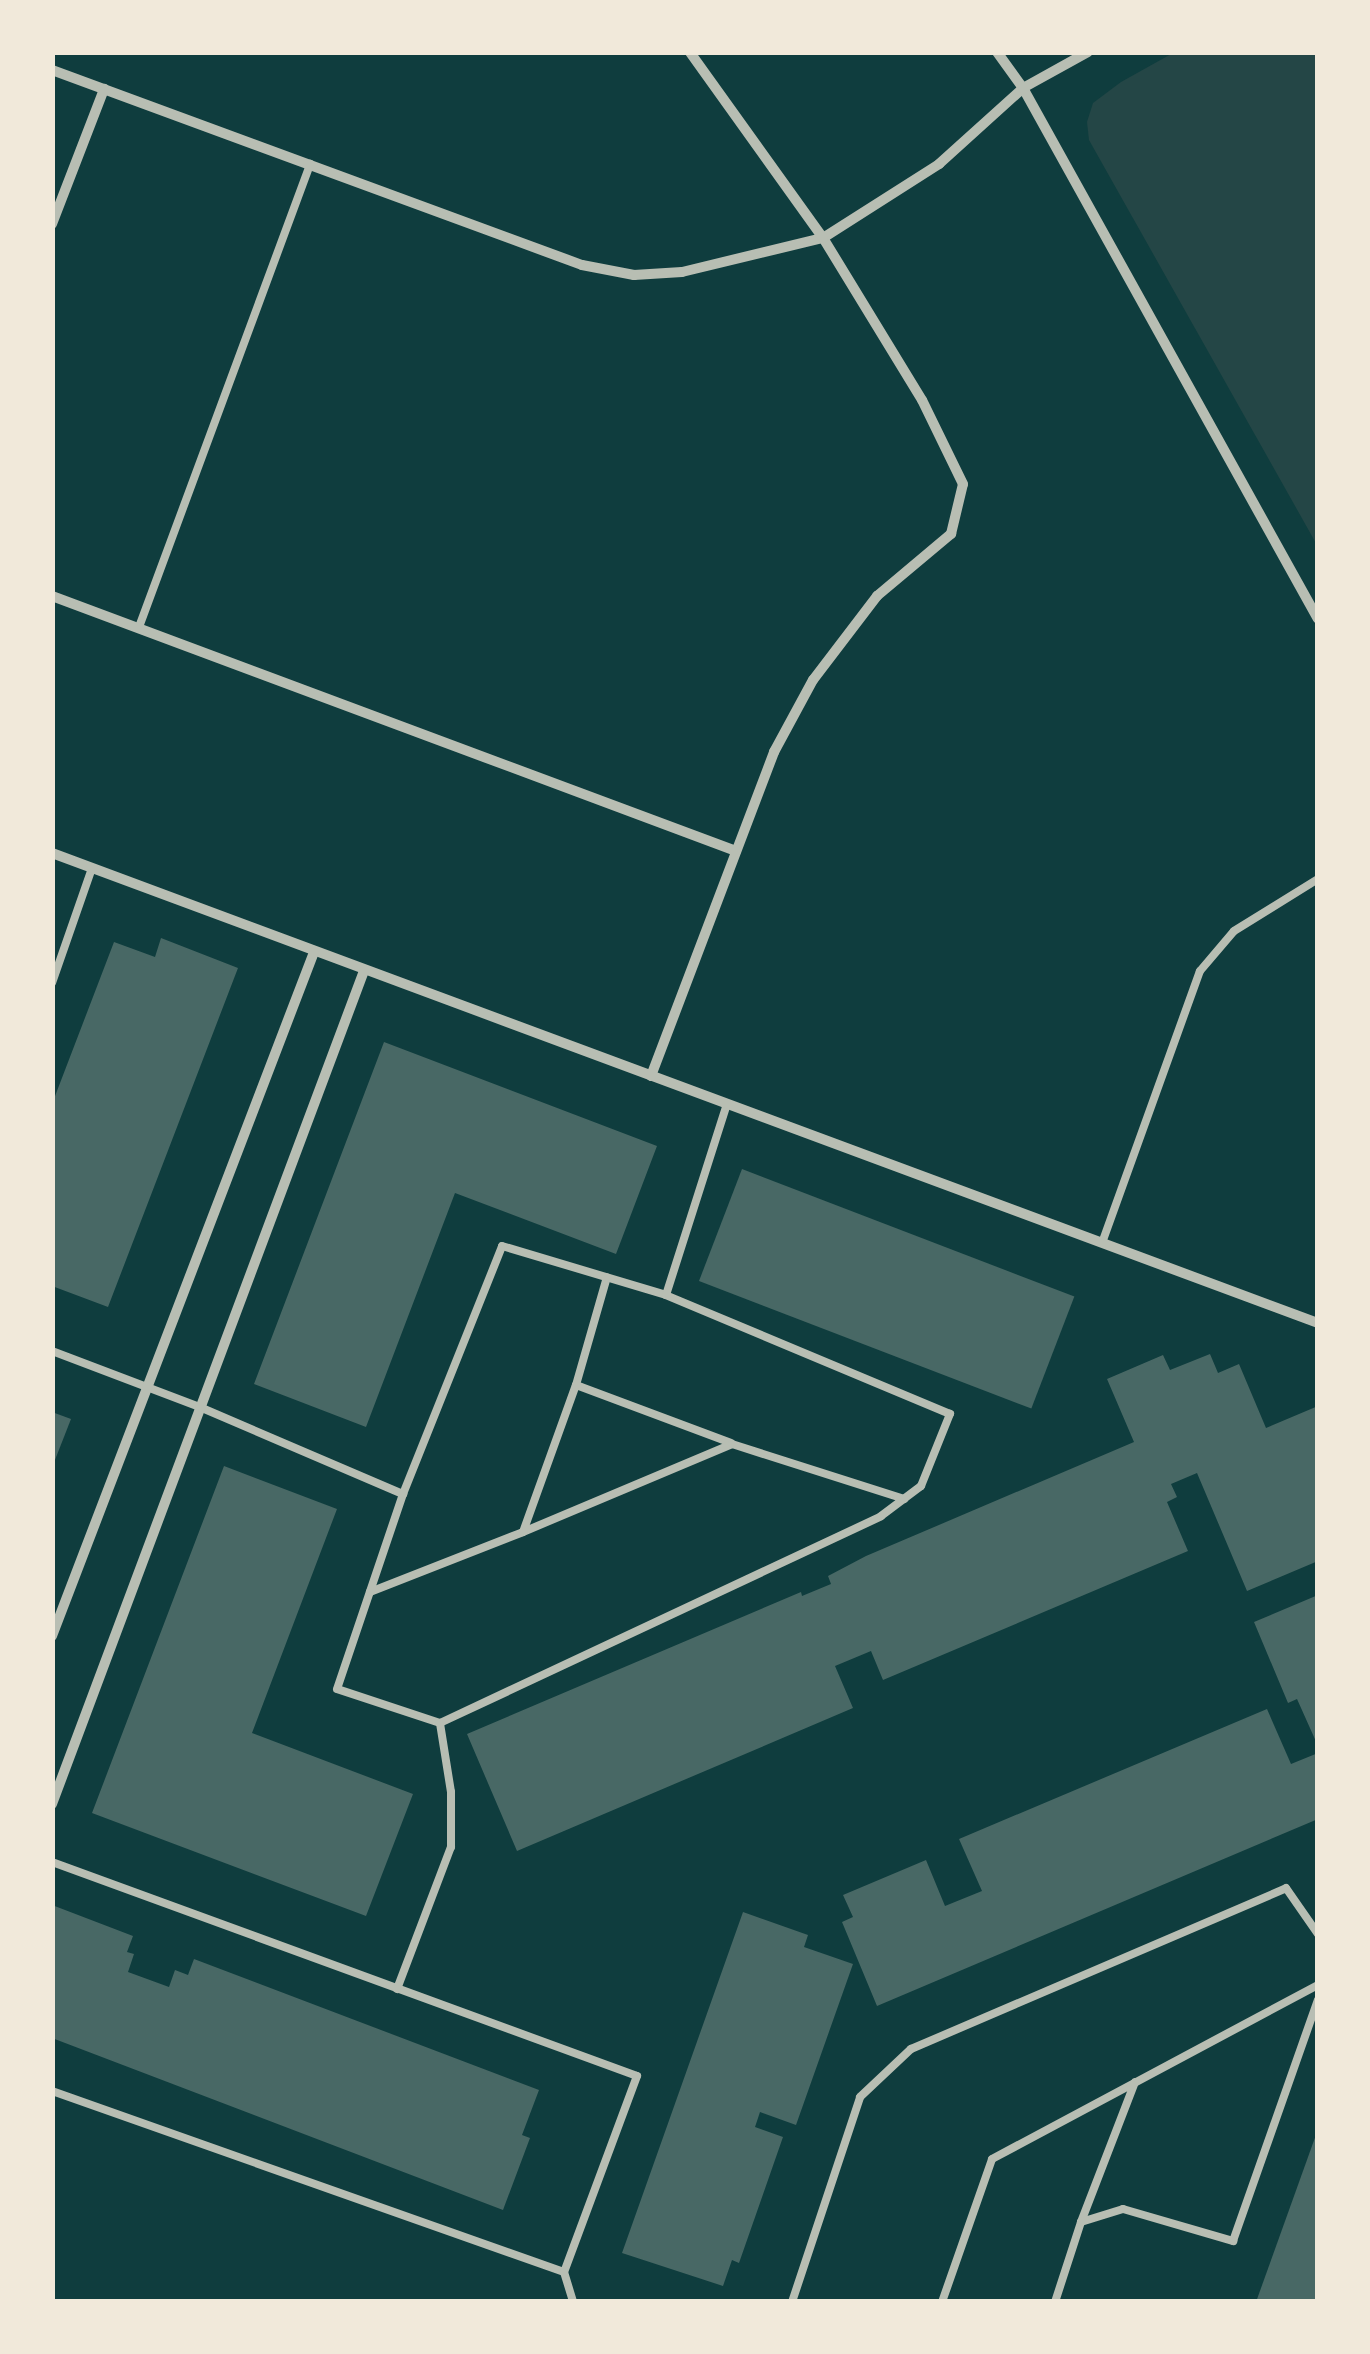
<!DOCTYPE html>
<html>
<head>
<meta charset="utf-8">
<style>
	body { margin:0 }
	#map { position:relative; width:1370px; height:2354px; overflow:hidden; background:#0f3d3e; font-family:Lato,sans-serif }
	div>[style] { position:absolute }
	.green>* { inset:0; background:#244646 }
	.building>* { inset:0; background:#486865; transform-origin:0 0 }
	.service>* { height:8px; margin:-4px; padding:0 4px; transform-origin:4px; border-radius:4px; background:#b8beb3 }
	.minor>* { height:10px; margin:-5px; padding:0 5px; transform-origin:5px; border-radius:5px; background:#b8beb3 }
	span { translate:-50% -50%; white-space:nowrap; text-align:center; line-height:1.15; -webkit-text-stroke:9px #f1e9da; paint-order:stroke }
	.frame { position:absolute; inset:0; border:55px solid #f1e9da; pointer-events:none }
</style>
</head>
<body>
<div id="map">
	<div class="green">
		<i style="clip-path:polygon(1173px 53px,1317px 53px,1317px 545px,1089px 140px,1087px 122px,1093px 103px,1121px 82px)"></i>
	</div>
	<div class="building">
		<i style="clip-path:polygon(161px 938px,238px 968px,108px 1307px,52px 1286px,52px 1104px,114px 942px,155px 957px)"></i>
		<i style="clip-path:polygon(384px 1042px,657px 1146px,616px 1254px,455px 1193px,366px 1427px,254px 1384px)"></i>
		<i style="left:742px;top:1169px;width:356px;height:120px;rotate:21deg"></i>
		<i style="clip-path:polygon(1210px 1354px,1218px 1373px,1239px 1364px,1266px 1428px,1318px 1406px,1318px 1561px,1247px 1591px,1197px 1473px,1171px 1484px,1177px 1497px,1167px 1502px,1188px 1551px,883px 1680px,871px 1651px,835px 1666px,853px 1708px,517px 1851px,467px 1734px,801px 1592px,802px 1596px,831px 1584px,828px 1576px,866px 1556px,1134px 1442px,1107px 1379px,1163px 1355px,1170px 1370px)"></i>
		<i style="clip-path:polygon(52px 1412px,71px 1419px,53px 1465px,52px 1465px)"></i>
		<i style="clip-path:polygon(224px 1466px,337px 1509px,252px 1733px,413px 1794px,366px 1916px,92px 1813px)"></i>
		<i style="clip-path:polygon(1318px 1595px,1318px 1746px,1297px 1699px,1288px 1703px,1254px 1622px)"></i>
		<i style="clip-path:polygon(1267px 1709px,1291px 1764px,1318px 1753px,1318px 1819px,877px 2006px,842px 1922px,853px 1917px,843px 1895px,926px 1860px,945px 1906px,982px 1891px,959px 1839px)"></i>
		<i style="clip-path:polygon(52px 1905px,133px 1936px,127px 1952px,134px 1954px,128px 1972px,169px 1987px,175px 1970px,188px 1975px,194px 1959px,539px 2090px,522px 2135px,530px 2138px,503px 2210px,52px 2038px)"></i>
		<i style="clip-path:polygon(743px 1912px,808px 1935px,804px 1947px,853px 1964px,796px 2125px,760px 2112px,755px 2127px,783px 2137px,739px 2263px,732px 2260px,723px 2286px,622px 2253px)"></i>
		<i style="clip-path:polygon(1317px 2132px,1318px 2302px,1256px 2302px)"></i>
	</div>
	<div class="service">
		<i style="left:139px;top:627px;width:494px;rotate:-69.7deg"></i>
		<i style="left:52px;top:983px;width:122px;rotate:-70.8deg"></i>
		<i style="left:1102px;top:1243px;width:289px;rotate:-70.2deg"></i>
		<i style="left:1200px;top:971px;width:52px;rotate:-49.6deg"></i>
		<i style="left:1234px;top:931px;width:99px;rotate:-31.8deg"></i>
		<i style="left:52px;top:1351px;width:160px;rotate:20.8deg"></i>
		<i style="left:202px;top:1408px;width:219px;rotate:23.2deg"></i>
		<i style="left:576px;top:1385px;width:165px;rotate:20.5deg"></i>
		<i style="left:523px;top:1532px;width:227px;rotate:-22.8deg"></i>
		<i style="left:732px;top:1444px;width:181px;rotate:17.7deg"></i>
		<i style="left:370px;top:1592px;width:164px;rotate:-21.4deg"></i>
		<i style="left:523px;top:1532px;width:156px;rotate:-70.2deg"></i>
		<i style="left:576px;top:1385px;width:112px;rotate:-74deg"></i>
		<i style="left:440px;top:1723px;width:108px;rotate:-161.7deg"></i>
		<i style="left:337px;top:1689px;width:206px;rotate:-71.3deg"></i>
		<i style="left:403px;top:1494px;width:267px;rotate:-68.2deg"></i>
		<i style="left:502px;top:1246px;width:171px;rotate:16.6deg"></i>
		<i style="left:52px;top:1862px;width:623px;rotate:20.09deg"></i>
		<i style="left:637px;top:2076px;width:209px;rotate:110.4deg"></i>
		<i style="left:397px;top:1989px;width:152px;rotate:-69.2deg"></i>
		<i style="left:451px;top:1847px;width:55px;rotate:-90deg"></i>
		<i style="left:451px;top:1792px;width:70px;rotate:-99.1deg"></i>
		<i style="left:440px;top:1723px;width:487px;rotate:-25.1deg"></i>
		<i style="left:881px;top:1516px;width:50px;rotate:-36.9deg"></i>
		<i style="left:921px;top:1486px;width:78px;rotate:-68.1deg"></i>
		<i style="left:950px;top:1414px;width:308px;rotate:-157.3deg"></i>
		<i style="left:666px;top:1295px;width:201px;rotate:-72.3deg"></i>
		<i style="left:52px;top:2091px;width:543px;rotate:19.47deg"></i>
		<i style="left:1081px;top:2222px;width:150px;rotate:-68.9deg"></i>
		<i style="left:564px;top:2272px;width:31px;rotate:73deg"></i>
		<i style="left:792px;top:2302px;width:216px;rotate:-71.6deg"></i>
		<i style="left:860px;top:2097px;width:70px;rotate:-43.3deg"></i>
		<i style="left:911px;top:2049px;width:408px;rotate:-23.2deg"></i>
		<i style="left:1286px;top:1888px;width:56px;rotate:55.2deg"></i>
		<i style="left:942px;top:2302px;width:151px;rotate:-70.7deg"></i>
		<i style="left:992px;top:2159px;width:370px;rotate:-28.1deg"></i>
		<i style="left:1055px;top:2302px;width:84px;rotate:-72deg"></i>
		<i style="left:1081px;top:2222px;width:44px;rotate:-17.2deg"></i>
		<i style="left:1123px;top:2209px;width:115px;rotate:16.2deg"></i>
		<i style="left:1233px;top:2241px;width:256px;rotate:-70.6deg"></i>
	</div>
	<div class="minor">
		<i style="left:997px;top:52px;width:44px;rotate:54.2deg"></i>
		<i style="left:1023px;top:88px;width:607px;rotate:60.95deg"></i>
		<i style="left:52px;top:70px;width:565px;rotate:20.2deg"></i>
		<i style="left:582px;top:265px;width:53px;rotate:10.9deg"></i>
		<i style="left:634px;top:275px;width:48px;rotate:-3.6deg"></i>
		<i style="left:682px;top:272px;width:145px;rotate:-13.6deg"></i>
		<i style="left:823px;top:238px;width:138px;rotate:-32.5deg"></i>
		<i style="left:939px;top:164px;width:113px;rotate:-42.1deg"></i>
		<i style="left:1023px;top:88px;width:74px;rotate:-29deg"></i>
		<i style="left:52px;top:224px;width:145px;rotate:-68.9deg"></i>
		<i style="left:52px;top:596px;width:730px;rotate:20.45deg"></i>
		<i style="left:52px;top:853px;width:1350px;rotate:20.37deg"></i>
		<i style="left:651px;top:1076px;width:347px;rotate:-69.2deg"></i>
		<i style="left:774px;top:752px;width:82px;rotate:-61.6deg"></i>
		<i style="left:813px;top:680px;width:106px;rotate:-52.7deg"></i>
		<i style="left:877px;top:596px;width:97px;rotate:-40deg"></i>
		<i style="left:951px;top:534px;width:51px;rotate:-76.5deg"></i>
		<i style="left:963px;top:484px;width:93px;rotate:-116deg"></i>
		<i style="left:922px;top:400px;width:190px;rotate:-121.4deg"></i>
		<i style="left:823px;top:238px;width:229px;rotate:-125.6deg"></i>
		<i style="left:52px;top:1636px;width:732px;rotate:-69.04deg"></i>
		<i style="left:52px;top:1804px;width:890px;rotate:-69.47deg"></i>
	</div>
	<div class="frame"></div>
</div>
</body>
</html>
